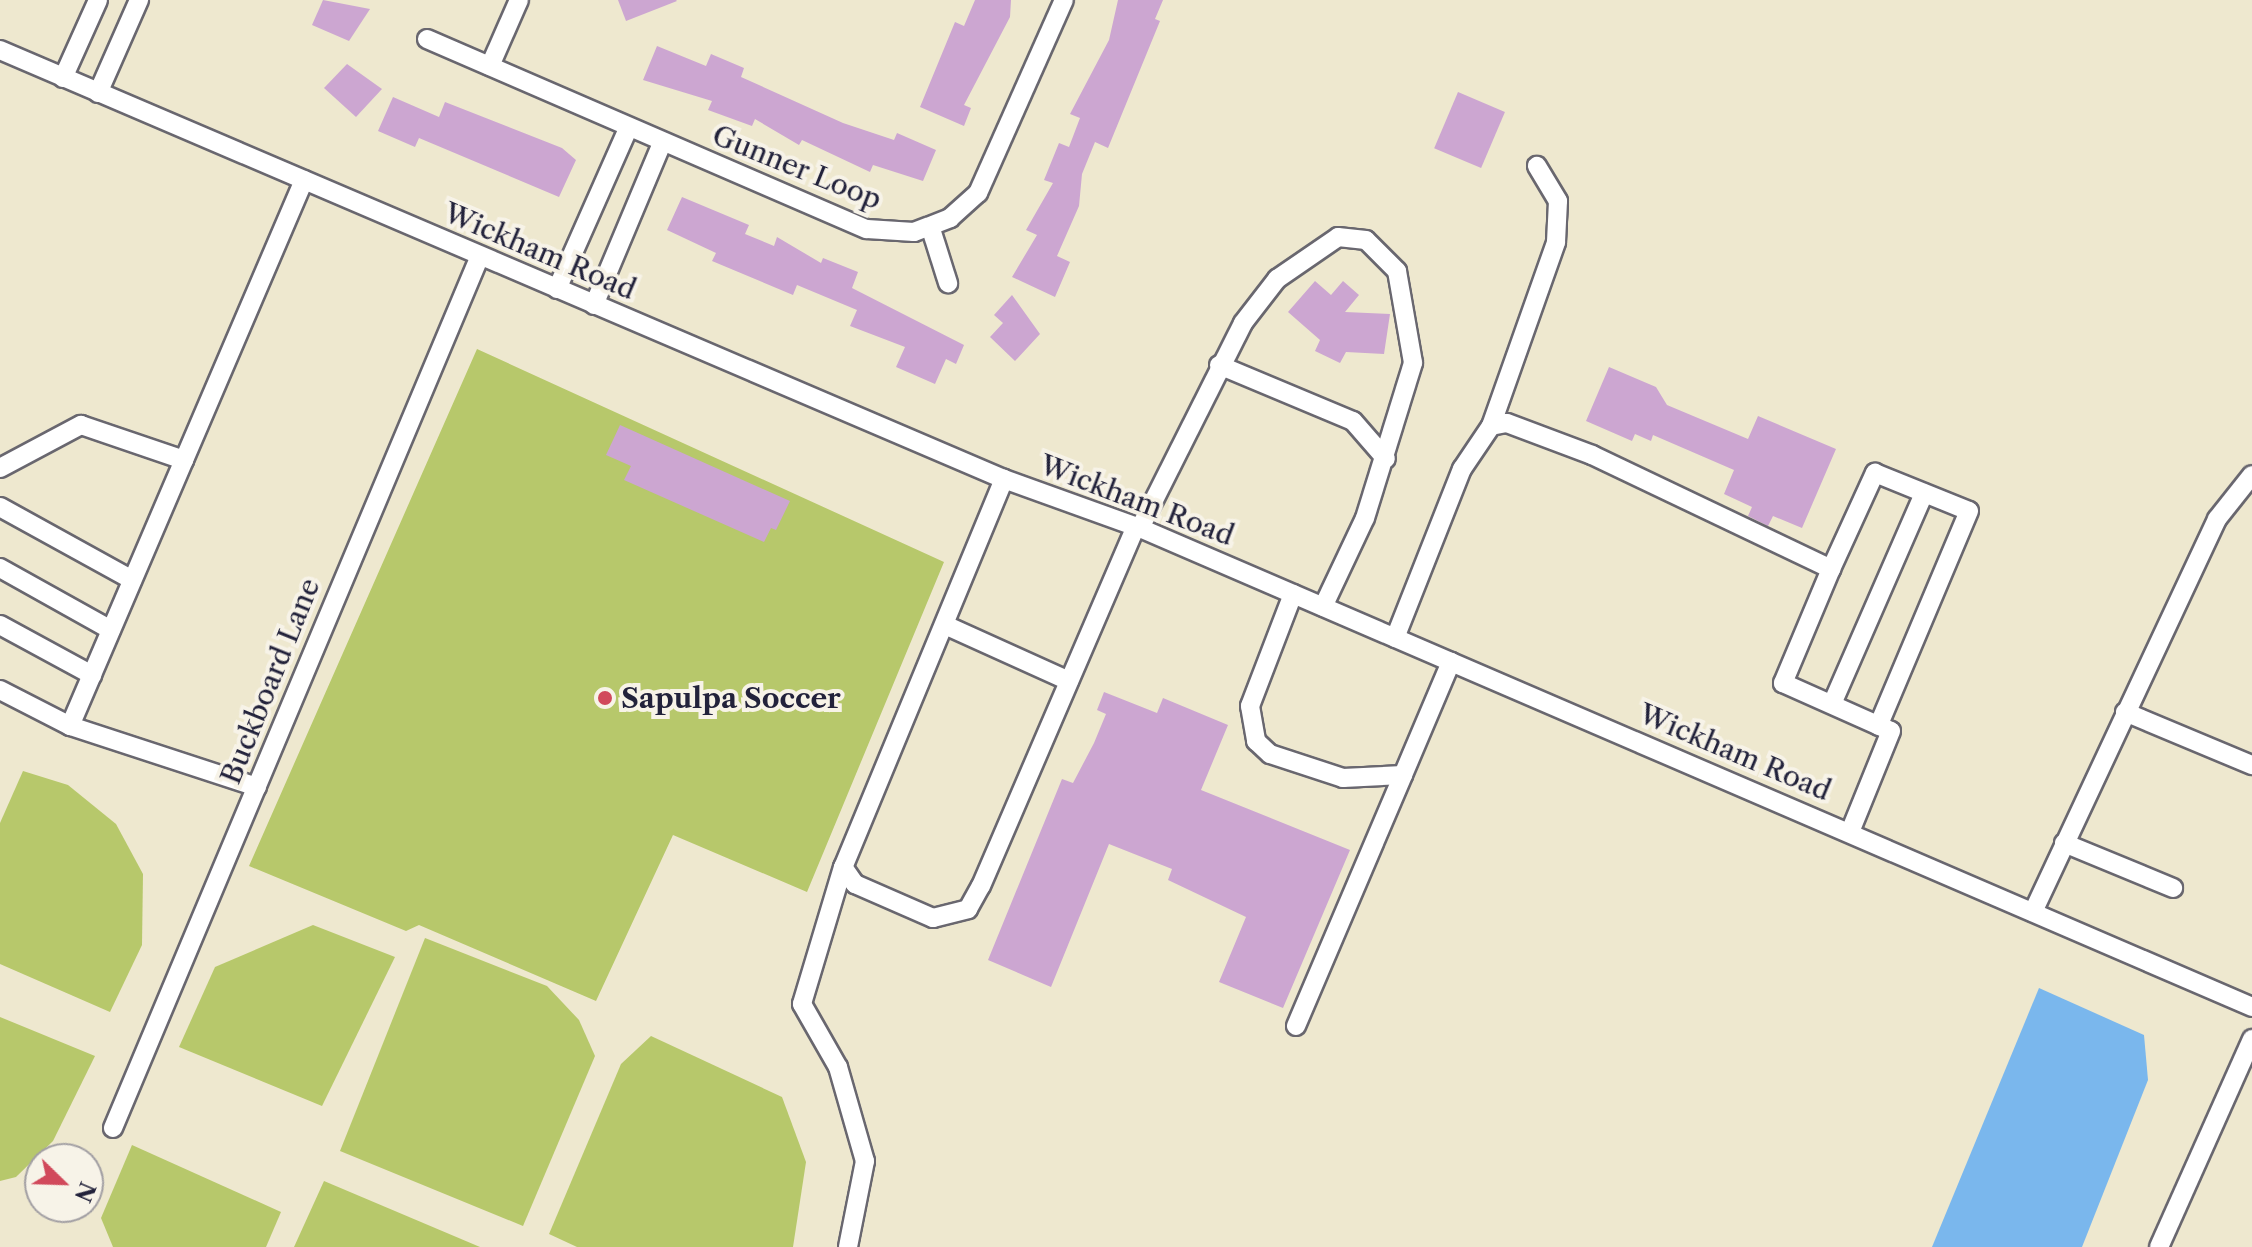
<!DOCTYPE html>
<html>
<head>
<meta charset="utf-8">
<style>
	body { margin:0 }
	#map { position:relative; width:2252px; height:1247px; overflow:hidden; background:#eee8cf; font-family:"Libre Caslon Text",serif }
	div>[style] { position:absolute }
	.green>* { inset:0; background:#b7c86b }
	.water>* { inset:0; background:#7ab7ed }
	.building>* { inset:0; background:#cca6d1; transform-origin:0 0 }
	.roads { filter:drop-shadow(2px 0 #69676f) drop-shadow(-2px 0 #69676f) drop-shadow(0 2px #69676f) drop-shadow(0 -2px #69676f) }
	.minor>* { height:18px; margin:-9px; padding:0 9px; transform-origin:9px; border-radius:9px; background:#fff }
	.dots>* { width:22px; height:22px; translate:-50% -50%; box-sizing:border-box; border:4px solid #f7f3e8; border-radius:50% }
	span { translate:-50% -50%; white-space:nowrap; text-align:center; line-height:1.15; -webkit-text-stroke:8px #f7f3e8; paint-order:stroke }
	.street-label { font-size:28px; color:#22223b }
	.poi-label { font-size:28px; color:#22223b; font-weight:700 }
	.left { translate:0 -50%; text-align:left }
	.north { position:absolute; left:24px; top:1143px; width:80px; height:80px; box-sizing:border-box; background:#f7f3e8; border:2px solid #a29fa3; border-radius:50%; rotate:113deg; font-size:22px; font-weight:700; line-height:32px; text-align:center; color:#22223b }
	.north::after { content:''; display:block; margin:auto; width:28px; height:36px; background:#d1495b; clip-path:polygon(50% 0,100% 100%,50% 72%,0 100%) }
</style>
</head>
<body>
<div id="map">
	<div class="green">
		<i style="clip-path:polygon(477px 349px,944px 562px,807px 892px,673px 835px,596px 1001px,419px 925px,406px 931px,249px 866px)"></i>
		<i style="clip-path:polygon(23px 771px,68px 785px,116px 824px,143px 874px,142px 945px,110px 1012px,0 964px,0 823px)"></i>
		<i style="clip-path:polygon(313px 925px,395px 957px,322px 1106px,179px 1047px,215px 967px)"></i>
		<i style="clip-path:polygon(425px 938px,547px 986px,579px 1020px,595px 1056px,523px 1226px,340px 1151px)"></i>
		<i style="clip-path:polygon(0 1017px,95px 1056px,53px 1141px,16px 1177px,0 1181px)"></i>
		<i style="clip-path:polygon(651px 1036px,782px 1097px,806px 1162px,793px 1247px,577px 1247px,549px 1234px,621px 1064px)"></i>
		<i style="clip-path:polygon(132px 1145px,281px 1212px,266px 1247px,113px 1247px,101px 1218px)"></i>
		<i style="clip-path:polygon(324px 1181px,480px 1247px,294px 1247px)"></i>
	</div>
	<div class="water">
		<i style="clip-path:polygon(2039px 988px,2144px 1035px,2148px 1080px,2082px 1247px,1932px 1247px)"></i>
	</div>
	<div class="building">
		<i style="clip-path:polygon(323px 0,370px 9px,349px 41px,312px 25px)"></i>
		<i style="clip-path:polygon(618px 0,676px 0,677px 1px,626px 21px)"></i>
		<i style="clip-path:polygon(975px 0,1011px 0,1010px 17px,964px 105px,971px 108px,964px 126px,920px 107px,955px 22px,964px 26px)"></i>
		<i style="clip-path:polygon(1118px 0,1163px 0,1155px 19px,1160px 21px,1108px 148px,1095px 142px,1082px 174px,1079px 206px,1057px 256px,1070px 262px,1055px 297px,1012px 277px,1037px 235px,1026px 230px,1053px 183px,1044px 180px,1059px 143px,1069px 147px,1080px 118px,1070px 114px,1109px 40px)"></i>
		<i style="clip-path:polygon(657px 46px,706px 66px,711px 54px,744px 68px,741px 77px,843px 123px,894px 140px,897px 133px,936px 150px,923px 181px,873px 165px,870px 172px,802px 140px,799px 145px,755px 119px,752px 126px,708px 110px,712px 101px,643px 80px)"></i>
		<i style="clip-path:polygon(347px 64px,382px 89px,356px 117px,324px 88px)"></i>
		<i style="left:1458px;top:92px;width:51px;height:61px;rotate:23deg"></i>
		<i style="clip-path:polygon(393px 97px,439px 117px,445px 102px,562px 148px,576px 160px,559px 197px,419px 138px,415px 147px,378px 131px)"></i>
		<i style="clip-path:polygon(682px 197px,749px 225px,745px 234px,774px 246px,777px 237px,821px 263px,823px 258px,858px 272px,852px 288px,964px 345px,956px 364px,946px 359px,935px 384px,896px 367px,905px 347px,850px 326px,857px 310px,797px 285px,793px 295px,712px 261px,716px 253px,667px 230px)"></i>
		<i style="clip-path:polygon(1315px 281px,1331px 295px,1343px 281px,1359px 295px,1345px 312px,1390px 314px,1384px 354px,1346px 352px,1340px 363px,1315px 351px,1320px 340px,1288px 312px)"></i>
		<i style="clip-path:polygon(1012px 295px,1040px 334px,1015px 361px,990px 337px,1003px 323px,994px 315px)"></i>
		<i style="clip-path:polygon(1609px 367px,1656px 387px,1667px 405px,1748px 439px,1758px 416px,1836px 449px,1802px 528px,1773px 516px,1768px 526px,1748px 516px,1752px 507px,1724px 494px,1734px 470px,1653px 435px,1651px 441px,1635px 434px,1632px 441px,1586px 421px)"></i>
		<i style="clip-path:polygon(620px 425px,790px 501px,776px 530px,771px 528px,764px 542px,624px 480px,631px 466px,606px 455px)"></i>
		<i style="clip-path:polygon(1104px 692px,1157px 713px,1163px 698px,1228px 725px,1201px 790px,1350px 850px,1283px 1008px,1219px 982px,1246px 917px,1168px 880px,1172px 869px,1109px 844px,1051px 987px,988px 960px,1062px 779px,1073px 783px,1094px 743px,1106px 714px,1097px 710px)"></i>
	</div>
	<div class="roads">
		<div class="minor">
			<i style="left:427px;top:39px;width:479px;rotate:23.4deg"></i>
			<i style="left:867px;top:229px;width:47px;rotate:3.7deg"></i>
			<i style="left:914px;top:232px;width:39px;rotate:-21deg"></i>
			<i style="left:950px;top:218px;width:38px;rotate:-42deg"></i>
			<i style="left:978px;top:193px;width:211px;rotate:-66deg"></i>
			<i style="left:0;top:50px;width:1092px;rotate:23.14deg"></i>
			<i style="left:1004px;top:479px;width:145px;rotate:19.8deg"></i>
			<i style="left:1140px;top:528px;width:1211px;rotate:23.3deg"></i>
			<i style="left:490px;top:66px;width:72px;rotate:-66.3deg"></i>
			<i style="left:63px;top:78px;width:85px;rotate:-65.8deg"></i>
			<i style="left:98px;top:93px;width:102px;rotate:-66.2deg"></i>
			<i style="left:931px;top:229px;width:57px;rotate:72.5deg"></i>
			<i style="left:557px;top:289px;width:175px;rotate:-66.1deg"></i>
			<i style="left:594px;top:305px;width:176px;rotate:-67.2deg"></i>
			<i style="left:1219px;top:365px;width:145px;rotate:22.7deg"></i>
			<i style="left:1353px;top:421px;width:50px;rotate:49deg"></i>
			<i style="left:1491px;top:426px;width:195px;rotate:-70.5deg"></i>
			<i style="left:1556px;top:242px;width:41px;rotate:-87.2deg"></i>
			<i style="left:1558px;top:201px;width:41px;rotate:-121deg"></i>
			<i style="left:0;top:468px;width:92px;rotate:-28deg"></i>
			<i style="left:81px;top:425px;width:109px;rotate:18.8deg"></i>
			<i style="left:1004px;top:479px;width:420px;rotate:112.5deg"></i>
			<i style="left:843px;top:867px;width:21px;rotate:55deg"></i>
			<i style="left:855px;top:884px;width:85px;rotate:23.6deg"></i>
			<i style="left:933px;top:918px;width:36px;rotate:-14deg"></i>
			<i style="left:968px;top:909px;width:26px;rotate:-61deg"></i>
			<i style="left:981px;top:886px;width:392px;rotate:-66.7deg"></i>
			<i style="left:0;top:507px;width:151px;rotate:28.9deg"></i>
			<i style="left:1140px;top:528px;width:229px;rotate:-63.3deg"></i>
			<i style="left:1243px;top:323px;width:56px;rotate:-52.3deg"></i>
			<i style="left:1277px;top:279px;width:74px;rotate:-34.5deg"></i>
			<i style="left:1338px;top:237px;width:28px;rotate:6deg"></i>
			<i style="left:1366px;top:240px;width:44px;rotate:45deg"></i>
			<i style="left:1397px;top:271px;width:93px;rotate:80.1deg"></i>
			<i style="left:1413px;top:363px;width:162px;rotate:107.2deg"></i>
			<i style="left:1365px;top:518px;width:98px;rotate:115.3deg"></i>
			<i style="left:0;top:568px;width:127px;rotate:29.2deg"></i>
			<i style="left:1831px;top:569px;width:106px;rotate:-65.4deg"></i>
			<i style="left:1875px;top:473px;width:101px;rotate:22deg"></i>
			<i style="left:1969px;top:511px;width:233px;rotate:112.9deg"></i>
			<i style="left:1293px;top:594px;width:120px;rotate:111deg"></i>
			<i style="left:1250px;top:706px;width:36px;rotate:80deg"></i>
			<i style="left:1256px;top:741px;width:19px;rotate:43deg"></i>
			<i style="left:1270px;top:754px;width:77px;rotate:18.2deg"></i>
			<i style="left:1343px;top:778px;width:60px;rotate:-2.9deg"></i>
			<i style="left:1403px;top:775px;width:123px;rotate:-67deg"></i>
			<i style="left:0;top:625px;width:105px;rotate:28.5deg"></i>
			<i style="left:945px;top:625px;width:136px;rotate:24.3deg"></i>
			<i style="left:1395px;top:638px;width:182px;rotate:-68.4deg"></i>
			<i style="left:1462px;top:469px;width:52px;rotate:-56deg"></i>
			<i style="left:1491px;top:426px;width:16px;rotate:-11deg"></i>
			<i style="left:1507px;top:423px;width:91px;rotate:20.6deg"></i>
			<i style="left:1592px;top:455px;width:265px;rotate:25.5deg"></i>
			<i style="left:1831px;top:569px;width:124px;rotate:112.8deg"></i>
			<i style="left:1783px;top:683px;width:118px;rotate:24deg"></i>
			<i style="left:1891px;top:731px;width:109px;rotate:112.1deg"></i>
			<i style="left:0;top:690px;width:79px;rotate:27.2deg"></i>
			<i style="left:1832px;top:704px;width:230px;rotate:-66.4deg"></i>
			<i style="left:2125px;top:712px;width:138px;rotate:22.7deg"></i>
			<i style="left:257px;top:787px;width:197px;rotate:-161.9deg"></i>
			<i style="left:70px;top:726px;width:594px;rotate:-66.8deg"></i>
			<i style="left:2064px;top:843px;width:118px;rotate:22.4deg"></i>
			<i style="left:843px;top:867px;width:143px;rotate:106.7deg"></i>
			<i style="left:802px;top:1004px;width:73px;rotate:60.3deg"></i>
			<i style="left:838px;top:1067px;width:98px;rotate:74deg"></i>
			<i style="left:865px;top:1161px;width:88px;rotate:101.2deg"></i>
			<i style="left:2033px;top:912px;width:434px;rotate:-64.9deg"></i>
			<i style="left:2217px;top:519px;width:56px;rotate:-51.5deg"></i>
			<i style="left:1296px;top:1026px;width:273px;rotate:-66.9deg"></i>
			<i style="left:113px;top:1128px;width:946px;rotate:-67.18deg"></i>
			<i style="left:2159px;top:1247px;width:228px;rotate:-65.9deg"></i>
		</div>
	</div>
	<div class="dots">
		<i style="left:605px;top:698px;background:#d1495b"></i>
	</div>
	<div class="street-label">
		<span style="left:797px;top:167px;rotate:22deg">Gunner Loop</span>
		<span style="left:540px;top:251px;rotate:23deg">Wickham Road</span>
		<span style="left:1137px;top:500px;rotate:21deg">Wickham Road</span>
		<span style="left:270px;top:681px;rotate:-68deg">Buckboard Lane</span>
		<span style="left:1735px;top:752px;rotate:23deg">Wickham Road</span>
	</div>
	<div class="poi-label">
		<span class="left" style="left:621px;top:698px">Sapulpa Soccer</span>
	</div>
	<div class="north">N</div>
</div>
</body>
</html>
